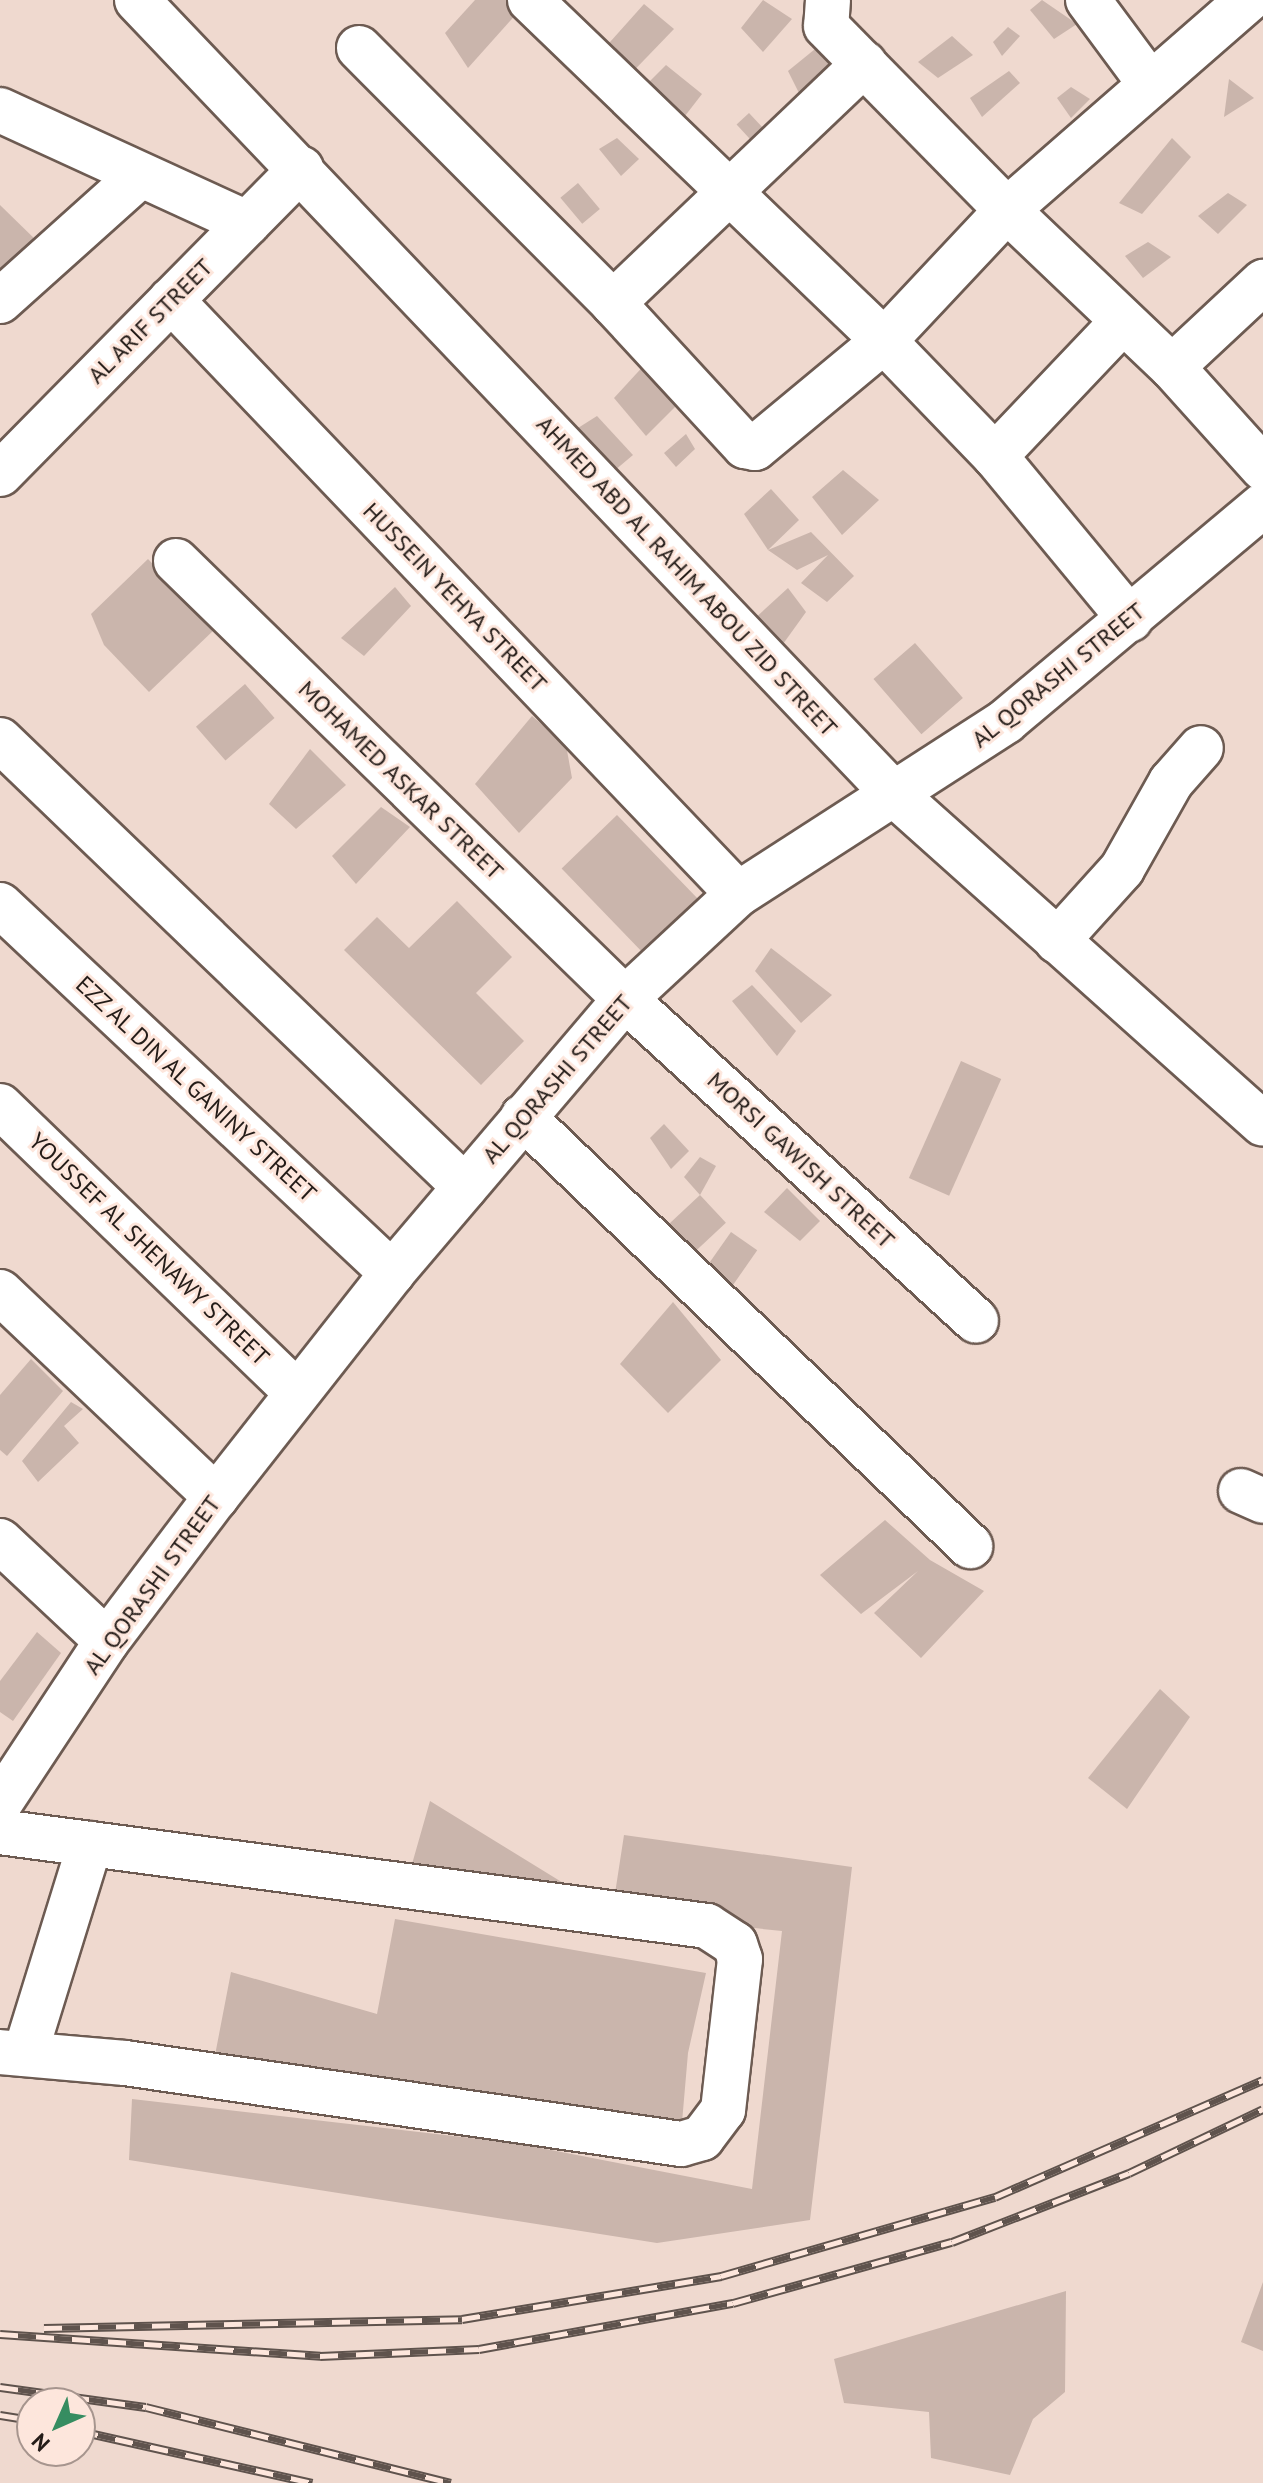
<!DOCTYPE html>
<html>
<head>
<meta charset="utf-8">
<style>
	body { margin:0 }
	#map { position:relative; width:1263px; height:2483px; overflow:hidden; background:#efd9cf; font-family:"PT Sans",sans-serif }
	div>[style] { position:absolute }
	.building>* { inset:0; background:#cab5ac; transform-origin:0 0 }
	.roads { filter:drop-shadow(2px 0 #6d5b52) drop-shadow(-2px 0 #6d5b52) drop-shadow(0 2px #6d5b52) drop-shadow(0 -2px #6d5b52) }
	.minor>* { height:44px; margin:-22px; padding:0 22px; transform-origin:22px; border-radius:22px; background:#fff }
	.rail>* { height:9px; margin-top:-4.5px; transform-origin:0; background:repeating-linear-gradient(90deg,#fde6dc 0 18px,#5f534d 0 36px); box-sizing:border-box; border-block:2px solid #5f534d }
	span { translate:-50% -50%; white-space:nowrap; text-align:center; line-height:1.15; -webkit-text-stroke:6px #fde6dc; paint-order:stroke }
	.street-label { font-size:24px; color:#241c18 }
	.north { position:absolute; left:16px; top:2387px; width:80px; height:80px; box-sizing:border-box; background:#fde6dc; border:2px solid #a6958e; border-radius:50%; rotate:225deg; font-size:22px; font-weight:700; line-height:32px; text-align:center; color:#241c18 }
	.north::after { content:''; display:block; margin:auto; width:28px; height:36px; background:#368d61; clip-path:polygon(50% 0,100% 100%,50% 72%,0 100%) }
</style>
</head>
<body>
<div id="map">
	<div class="building">
		<i style="clip-path:polygon(475px 0,507px 0,519px 11px,468px 68px,445px 33px)"></i>
		<i style="clip-path:polygon(763px 0,792px 19px,763px 52px,741px 28px)"></i>
		<i style="clip-path:polygon(1042px 0,1077px 24px,1054px 39px,1030px 10px)"></i>
		<i style="clip-path:polygon(644px 4px,674px 29px,619px 86px,602px 51px)"></i>
		<i style="clip-path:polygon(1008px 27px,1020px 36px,1002px 56px,993px 42px)"></i>
		<i style="clip-path:polygon(952px 36px,973px 55px,938px 78px,918px 62px)"></i>
		<i style="clip-path:polygon(820px 45px,837px 56px,799px 93px,788px 71px)"></i>
		<i style="clip-path:polygon(666px 65px,702px 94px,678px 125px,647px 84px)"></i>
		<i style="clip-path:polygon(1009px 71px,1020px 83px,982px 117px,970px 98px)"></i>
		<i style="clip-path:polygon(1229px 79px,1254px 98px,1224px 117px)"></i>
		<i style="clip-path:polygon(1071px 87px,1090px 99px,1071px 118px,1057px 98px)"></i>
		<i style="left:749px;top:113px;width:22px;height:17px;rotate:47deg"></i>
		<i style="clip-path:polygon(617px 138px,639px 159px,621px 176px,599px 149px)"></i>
		<i style="clip-path:polygon(1172px 138px,1191px 157px,1142px 214px,1119px 203px)"></i>
		<i style="left:578px;top:183px;width:34px;height:23px;rotate:50deg"></i>
		<i style="clip-path:polygon(1228px 193px,1247px 205px,1218px 234px,1198px 216px)"></i>
		<i style="clip-path:polygon(0 205px,41px 245px,0 288px)"></i>
		<i style="clip-path:polygon(1148px 242px,1171px 257px,1143px 278px,1125px 256px)"></i>
		<i style="clip-path:polygon(648px 361px,679px 403px,646px 436px,614px 398px)"></i>
		<i style="clip-path:polygon(597px 416px,633px 455px,614px 471px,578px 428px)"></i>
		<i style="clip-path:polygon(686px 434px,695px 449px,676px 467px,664px 453px)"></i>
		<i style="clip-path:polygon(843px 470px,879px 500px,842px 535px,812px 497px)"></i>
		<i style="clip-path:polygon(771px 489px,799px 520px,768px 550px,744px 514px)"></i>
		<i style="clip-path:polygon(811px 532px,854px 576px,827px 602px,801px 583px,828px 555px,797px 570px,768px 550px)"></i>
		<i style="clip-path:polygon(148px 559px,215px 629px,149px 692px,104px 645px,91px 614px)"></i>
		<i style="clip-path:polygon(395px 587px,411px 606px,364px 656px,341px 638px)"></i>
		<i style="clip-path:polygon(788px 588px,806px 612px,778px 651px,752px 621px)"></i>
		<i style="left:915px;top:643px;width:73px;height:55px;rotate:49deg"></i>
		<i style="left:245px;top:684px;width:45px;height:65px;rotate:49deg"></i>
		<i style="clip-path:polygon(532px 716px,566px 745px,572px 778px,519px 833px,475px 784px)"></i>
		<i style="clip-path:polygon(310px 749px,346px 785px,296px 829px,269px 804px)"></i>
		<i style="clip-path:polygon(381px 807px,410px 827px,356px 884px,332px 856px)"></i>
		<i style="left:617px;top:815px;width:117px;height:77px;rotate:46deg"></i>
		<i style="clip-path:polygon(457px 901px,512px 957px,476px 993px,524px 1041px,481px 1085px,344px 950px,377px 917px,409px 948px)"></i>
		<i style="clip-path:polygon(771px 948px,832px 995px,801px 1023px,755px 971px)"></i>
		<i style="clip-path:polygon(752px 985px,796px 1031px,777px 1056px,732px 1001px)"></i>
		<i style="left:961px;top:1061px;width:44px;height:128px;rotate:24deg"></i>
		<i style="clip-path:polygon(664px 1124px,689px 1151px,671px 1169px,650px 1138px)"></i>
		<i style="clip-path:polygon(700px 1157px,716px 1166px,700px 1195px,684px 1177px)"></i>
		<i style="clip-path:polygon(787px 1188px,820px 1221px,800px 1241px,764px 1212px)"></i>
		<i style="left:700px;top:1195px;width:38px;height:45px;rotate:47deg"></i>
		<i style="left:731px;top:1232px;width:32px;height:45px;rotate:35deg"></i>
		<i style="clip-path:polygon(673px 1302px,721px 1360px,668px 1413px,620px 1364px)"></i>
		<i style="clip-path:polygon(31px 1359px,63px 1391px,7px 1456px,0 1450px,0 1395px)"></i>
		<i style="clip-path:polygon(71px 1402px,83px 1409px,64px 1426px,79px 1443px,38px 1482px,22px 1461px)"></i>
		<i style="clip-path:polygon(885px 1520px,930px 1560px,984px 1591px,921px 1658px,874px 1613px,918px 1571px,861px 1614px,820px 1575px)"></i>
		<i style="clip-path:polygon(37px 1632px,61px 1653px,13px 1721px,0 1712px,0 1681px)"></i>
		<i style="clip-path:polygon(1160px 1689px,1190px 1717px,1127px 1809px,1088px 1778px)"></i>
		<i style="clip-path:polygon(430px 1801px,612px 1913px,624px 1835px,852px 1867px,810px 2220px,657px 2243px,129px 2160px,132px 2099px,515px 2143px,752px 2189px,782px 1931px,612px 1913px,406px 1885px)"></i>
		<i style="clip-path:polygon(395px 1919px,706px 1973px,688px 2053px,681px 2134px,211px 2076px,231px 1972px,377px 2014px)"></i>
		<i style="clip-path:polygon(1263px 2282px,1263px 2351px,1241px 2342px)"></i>
		<i style="clip-path:polygon(1066px 2291px,1065px 2392px,1033px 2419px,1010px 2475px,931px 2458px,929px 2412px,844px 2403px,834px 2359px)"></i>
	</div>
	<div class="roads">
		<div class="minor">
			<i style="left:137px;top:0;width:1096px;rotate:46.37deg"></i>
			<i style="left:893px;top:793px;width:496px;rotate:41.8deg"></i>
			<i style="left:530px;top:0;width:492px;rotate:43.9deg"></i>
			<i style="left:884px;top:341px;width:160px;rotate:46deg"></i>
			<i style="left:995px;top:456px;width:212px;rotate:50.4deg"></i>
			<i style="left:828px;top:0;width:26px;rotate:94deg"></i>
			<i style="left:826px;top:26px;width:258px;rotate:45.5deg"></i>
			<i style="left:1007px;top:210px;width:228px;rotate:43.6deg"></i>
			<i style="left:1172px;top:367px;width:136px;rotate:48deg"></i>
			<i style="left:1088px;top:0;width:101px;rotate:53.5deg"></i>
			<i style="left:359px;top:48px;width:360px;rotate:45.1deg"></i>
			<i style="left:613px;top:303px;width:195px;rotate:47.3deg"></i>
			<i style="left:745px;top:446px;width:10px;rotate:11deg"></i>
			<i style="left:755px;top:448px;width:168px;rotate:-39.7deg"></i>
			<i style="left:884px;top:341px;width:180px;rotate:-46.8deg"></i>
			<i style="left:1007px;top:210px;width:320px;rotate:-41.1deg"></i>
			<i style="left:0;top:110px;width:272px;rotate:24.6deg"></i>
			<i style="left:171px;top:300px;width:821px;rotate:46.33deg"></i>
			<i style="left:0;top:301px;width:184px;rotate:-41.9deg"></i>
			<i style="left:613px;top:303px;width:347px;rotate:-43.6deg"></i>
			<i style="left:1172px;top:367px;width:125px;rotate:-43deg"></i>
			<i style="left:995px;top:456px;width:185px;rotate:-46.5deg"></i>
			<i style="left:0;top:474px;width:429px;rotate:-45.4deg"></i>
			<i style="left:176px;top:561px;width:627px;rotate:44.29deg"></i>
			<i style="left:625px;top:999px;width:476px;rotate:42.5deg"></i>
			<i style="left:0;top:740px;width:645px;rotate:43.87deg"></i>
			<i style="left:0;top:905px;width:538px;rotate:43.19deg"></i>
			<i style="left:1057px;top:941px;width:97px;rotate:-47.9deg"></i>
			<i style="left:1122px;top:869px;width:100px;rotate:-60.6deg"></i>
			<i style="left:1171px;top:782px;width:45px;rotate:-48.6deg"></i>
			<i style="left:0;top:1106px;width:413px;rotate:44deg"></i>
			<i style="left:523px;top:1117px;width:620px;rotate:43.82deg"></i>
			<i style="left:0;top:1292px;width:298px;rotate:43.5deg"></i>
			<i style="left:1241px;top:1491px;width:24px;rotate:24deg"></i>
			<i style="left:0;top:1541px;width:146px;rotate:43.1deg"></i>
			<i style="left:0;top:1803px;width:194px;rotate:-56.6deg"></i>
			<i style="left:107px;top:1641px;width:181px;rotate:-52.9deg"></i>
			<i style="left:216px;top:1497px;width:285px;rotate:-51.8deg"></i>
			<i style="left:392px;top:1273px;width:360px;rotate:-49.6deg"></i>
			<i style="left:625px;top:999px;width:154px;rotate:-42.9deg"></i>
			<i style="left:738px;top:894px;width:319px;rotate:-32.8deg"></i>
			<i style="left:1006px;top:721px;width:336px;rotate:-40deg"></i>
			<i style="left:0;top:1832px;width:713px;rotate:7.57deg"></i>
			<i style="left:707px;top:1926px;width:33px;rotate:33deg"></i>
			<i style="left:735px;top:1944px;width:16px;rotate:72deg"></i>
			<i style="left:740px;top:1959px;width:152px;rotate:96.4deg"></i>
			<i style="left:723px;top:2110px;width:35px;rotate:127deg"></i>
			<i style="left:702px;top:2138px;width:22px;rotate:164deg"></i>
			<i style="left:681px;top:2144px;width:562px;rotate:-171.71deg"></i>
			<i style="left:125px;top:2063px;width:125px;rotate:-175deg"></i>
			<i style="left:25px;top:2054px;width:220px;rotate:-72.8deg"></i>
		</div>
	</div>
	<div class="rail">
		<i style="left:44px;top:2328px;width:418px;rotate:-1.2deg"></i>
		<i style="left:462px;top:2319px;width:263px;rotate:-9.4deg"></i>
		<i style="left:721px;top:2276px;width:285px;rotate:-16.1deg"></i>
		<i style="left:995px;top:2197px;width:292px;rotate:-23.6deg"></i>
		<i style="left:0;top:2334px;width:321px;rotate:3.9deg"></i>
		<i style="left:320px;top:2356px;width:159px;rotate:-2.5deg"></i>
		<i style="left:479px;top:2349px;width:258px;rotate:-10.3deg"></i>
		<i style="left:733px;top:2303px;width:227px;rotate:-15.6deg"></i>
		<i style="left:952px;top:2242px;width:190px;rotate:-21.3deg"></i>
		<i style="left:1129px;top:2173px;width:148px;rotate:-25.5deg"></i>
		<i style="left:0;top:2387px;width:147px;rotate:7.8deg"></i>
		<i style="left:146px;top:2407px;width:314px;rotate:14deg"></i>
		<i style="left:0;top:2415px;width:32px;rotate:9deg"></i>
		<i style="left:80px;top:2431px;width:238px;rotate:12.6deg"></i>
	</div>
	<div class="street-label">
		<span style="left:150px;top:321px;rotate:-45deg">AL ARIF STREET</span>
		<span style="left:687px;top:576px;rotate:47deg">AHMED ABD AL RAHIM ABOU ZID STREET</span>
		<span style="left:455px;top:597px;rotate:46deg">HUSSEIN YEHYA STREET</span>
		<span style="left:1058px;top:675px;rotate:-39deg">AL QORASHI STREET</span>
		<span style="left:401px;top:780px;rotate:44deg">MOHAMED ASKAR STREET</span>
		<span style="left:557px;top:1079px;rotate:-49deg">AL QORASHI STREET</span>
		<span style="left:196px;top:1089px;rotate:43deg">EZZ AL DIN AL GANINY STREET</span>
		<span style="left:801px;top:1160px;rotate:43deg">MORSI GAWISH STREET</span>
		<span style="left:149px;top:1249px;rotate:44deg">YOUSSEF AL SHENAWY STREET</span>
		<span style="left:152px;top:1585px;rotate:-54deg">AL QORASHI STREET</span>
	</div>
	<div class="north">N</div>
</div>
</body>
</html>
